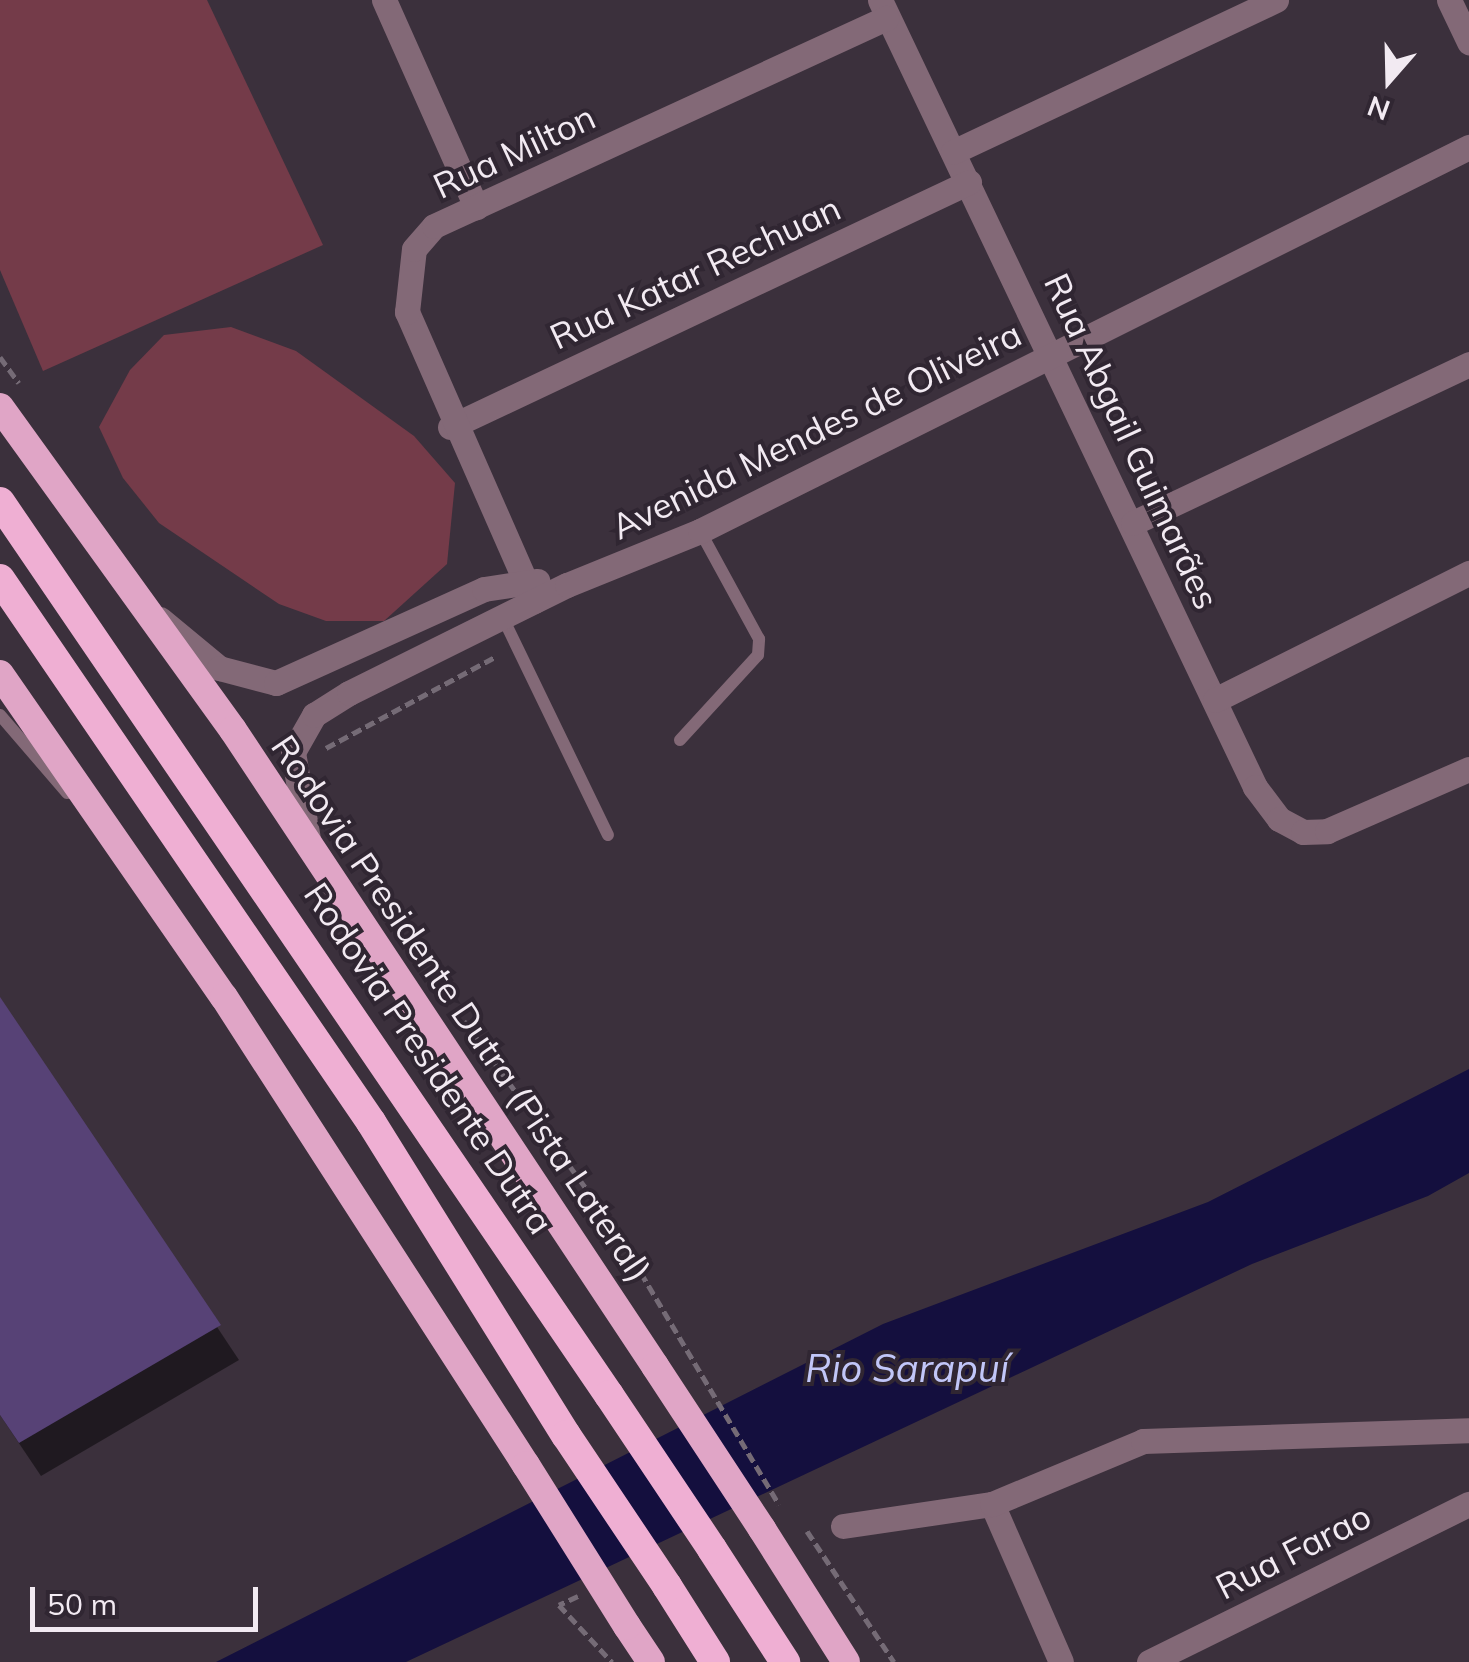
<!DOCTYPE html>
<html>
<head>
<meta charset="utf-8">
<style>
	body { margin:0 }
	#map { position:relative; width:1469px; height:1662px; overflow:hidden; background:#3b303c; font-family:Mulish,sans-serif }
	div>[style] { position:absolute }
	.green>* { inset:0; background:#743b49 }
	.water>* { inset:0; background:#140f3e }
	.shadow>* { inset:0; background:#0007 }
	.building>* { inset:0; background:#574276 }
	.path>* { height:5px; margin-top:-2.5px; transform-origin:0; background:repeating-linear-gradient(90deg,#756b76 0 10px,transparent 0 15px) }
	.service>* { height:12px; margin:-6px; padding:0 6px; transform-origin:6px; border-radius:6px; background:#836977 }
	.minor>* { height:25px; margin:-12.5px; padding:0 12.5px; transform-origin:12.5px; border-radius:12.5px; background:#836977 }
	.trunk>* { height:28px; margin:-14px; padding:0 14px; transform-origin:14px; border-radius:14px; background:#e0a5c6 }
	.motorway>* { height:30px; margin:-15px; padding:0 15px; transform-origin:15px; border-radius:15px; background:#efafd3 }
	.trunk-bridge>* { height:28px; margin:-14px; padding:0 14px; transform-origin:14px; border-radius:14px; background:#e0a5c6 }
	.motorway-bridge>* { height:30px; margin:-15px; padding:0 15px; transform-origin:15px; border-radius:15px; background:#efafd3 }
	span { translate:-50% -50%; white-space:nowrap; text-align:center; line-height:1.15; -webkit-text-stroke:8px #302632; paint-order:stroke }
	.street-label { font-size:35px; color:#f2eaf2 }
	.water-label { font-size:38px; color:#c1c6f8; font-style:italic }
	.north { position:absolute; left:1339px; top:30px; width:100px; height:100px; -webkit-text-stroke:8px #302632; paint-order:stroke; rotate:200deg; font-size:28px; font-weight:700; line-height:40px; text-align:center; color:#f2eaf2 }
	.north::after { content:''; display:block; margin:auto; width:35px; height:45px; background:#f2eaf2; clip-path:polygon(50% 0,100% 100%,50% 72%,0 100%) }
	.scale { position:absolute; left:30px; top:1587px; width:228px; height:45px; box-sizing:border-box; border:5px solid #f2eaf2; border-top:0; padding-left:12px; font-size:30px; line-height:35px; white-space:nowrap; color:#f2eaf2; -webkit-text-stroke:8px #302632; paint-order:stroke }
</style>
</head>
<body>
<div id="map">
	<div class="green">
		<i style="clip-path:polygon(0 0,207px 0,323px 245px,43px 371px,0 270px)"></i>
		<i style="clip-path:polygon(231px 327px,296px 351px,414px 436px,455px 483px,447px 564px,384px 621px,326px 621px,279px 604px,159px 523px,123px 478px,99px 427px,130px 370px,164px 335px)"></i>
	</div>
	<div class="water">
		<i style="clip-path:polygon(1469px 1069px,1469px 1173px,1428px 1196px,1252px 1264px,406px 1662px,216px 1662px,883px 1324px,1208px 1202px)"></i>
	</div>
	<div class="shadow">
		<i style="clip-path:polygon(0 1001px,239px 1360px,41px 1476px,0 1415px)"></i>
	</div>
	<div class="building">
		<i style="clip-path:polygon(0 997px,221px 1325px,19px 1443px,0 1415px)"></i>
	</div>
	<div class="path">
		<i style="left:0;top:357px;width:32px;rotate:54deg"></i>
		<i style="left:326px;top:748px;width:194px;rotate:-28.3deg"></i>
		<i style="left:464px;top:1021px;width:248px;rotate:53.9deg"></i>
		<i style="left:610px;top:1221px;width:330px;rotate:59.2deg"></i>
		<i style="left:807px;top:1531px;width:157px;rotate:56.4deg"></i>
		<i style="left:578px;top:1596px;width:21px;rotate:155deg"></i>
		<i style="left:559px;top:1605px;width:78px;rotate:47.1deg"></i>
	</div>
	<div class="service">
		<i style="left:503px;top:618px;width:241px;rotate:64.2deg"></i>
		<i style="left:0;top:715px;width:103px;rotate:49.3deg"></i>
		<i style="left:680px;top:740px;width:115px;rotate:-47.5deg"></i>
		<i style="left:758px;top:655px;width:16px;rotate:-86deg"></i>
		<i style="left:759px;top:639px;width:123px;rotate:-118.6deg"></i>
	</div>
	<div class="minor">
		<i style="left:384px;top:0;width:227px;rotate:66deg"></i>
		<i style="left:880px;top:0;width:872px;rotate:64.52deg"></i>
		<i style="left:1255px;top:787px;width:40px;rotate:53deg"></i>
		<i style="left:1279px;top:819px;width:27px;rotate:28deg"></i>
		<i style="left:1303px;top:832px;width:24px;rotate:-2deg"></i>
		<i style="left:1327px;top:831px;width:155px;rotate:-23.6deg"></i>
		<i style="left:1449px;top:0;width:47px;rotate:64.5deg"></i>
		<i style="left:953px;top:152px;width:357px;rotate:-25.2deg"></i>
		<i style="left:450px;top:427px;width:574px;rotate:-25.27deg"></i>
		<i style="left:1133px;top:523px;width:372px;rotate:-25.3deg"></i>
		<i style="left:534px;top:601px;width:316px;rotate:-113.7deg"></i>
		<i style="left:407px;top:312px;width:63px;rotate:-83.7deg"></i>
		<i style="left:414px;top:249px;width:30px;rotate:-49deg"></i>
		<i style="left:434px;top:226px;width:498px;rotate:-24.7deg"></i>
		<i style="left:160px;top:619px;width:77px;rotate:39.7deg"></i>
		<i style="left:219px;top:668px;width:59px;rotate:14.7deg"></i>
		<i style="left:276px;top:683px;width:228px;rotate:-24.3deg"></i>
		<i style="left:484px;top:589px;width:54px;rotate:-8.6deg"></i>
		<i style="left:1215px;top:700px;width:284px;rotate:-26.6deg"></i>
		<i style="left:308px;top:839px;width:88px;rotate:-99.8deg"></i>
		<i style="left:293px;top:752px;width:43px;rotate:-60.4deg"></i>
		<i style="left:314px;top:715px;width:41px;rotate:-32.2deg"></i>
		<i style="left:349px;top:693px;width:243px;rotate:-26.4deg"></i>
		<i style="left:567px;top:585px;width:144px;rotate:-22.1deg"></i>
		<i style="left:700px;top:531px;width:860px;rotate:-26.54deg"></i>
		<i style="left:992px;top:1504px;width:172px;rotate:66.4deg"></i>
		<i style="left:843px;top:1526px;width:151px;rotate:-8.4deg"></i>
		<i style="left:992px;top:1504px;width:164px;rotate:-22.6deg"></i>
		<i style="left:1143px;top:1441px;width:326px;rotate:-1.9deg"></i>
		<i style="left:1149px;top:1662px;width:357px;rotate:-26.3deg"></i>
	</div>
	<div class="trunk">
		<i style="left:0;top:407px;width:398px;rotate:54.2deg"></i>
		<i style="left:233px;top:730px;width:763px;rotate:56.43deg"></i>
		<i style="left:0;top:674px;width:393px;rotate:55.3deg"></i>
		<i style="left:224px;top:997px;width:557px;rotate:57.17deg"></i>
		<i style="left:762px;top:1529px;width:157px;rotate:57.7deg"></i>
		<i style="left:627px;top:1626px;width:43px;rotate:56.3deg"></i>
	</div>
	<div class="motorway">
		<i style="left:0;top:502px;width:1081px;rotate:55.71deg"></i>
		<i style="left:0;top:579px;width:658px;rotate:55.66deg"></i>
		<i style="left:371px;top:1122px;width:369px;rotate:58.1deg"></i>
		<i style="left:712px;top:1549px;width:135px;rotate:57.1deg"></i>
		<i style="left:667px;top:1586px;width:90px;rotate:57.7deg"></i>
	</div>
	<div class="trunk-bridge">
		<i style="left:655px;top:1366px;width:195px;rotate:56.7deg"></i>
		<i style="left:526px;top:1465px;width:190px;rotate:57.9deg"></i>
	</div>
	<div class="motorway-bridge">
		<i style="left:609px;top:1395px;width:185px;rotate:56.2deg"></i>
		<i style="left:566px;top:1435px;width:182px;rotate:56.2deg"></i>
	</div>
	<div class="street-label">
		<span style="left:514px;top:151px;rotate:-25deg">Rua Milton</span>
		<span style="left:695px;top:272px;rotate:-25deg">Rua Katar Rechuan</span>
		<span style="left:816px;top:430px;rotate:-26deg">Avenida Mendes de Oliveira</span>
		<span style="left:1132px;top:441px;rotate:65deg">Rua Abgail Guimarães</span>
		<span style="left:462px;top:1008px;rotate:56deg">Rodovia Presidente Dutra (Pista Lateral)</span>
		<span style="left:429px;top:1058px;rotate:56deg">Rodovia Presidente Dutra</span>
		<span style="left:1293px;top:1551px;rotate:-27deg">Rua Farao</span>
	</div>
	<div class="water-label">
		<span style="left:907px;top:1369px">Rio Sarapuí</span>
	</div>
	<div class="north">N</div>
	<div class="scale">50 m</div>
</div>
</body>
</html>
